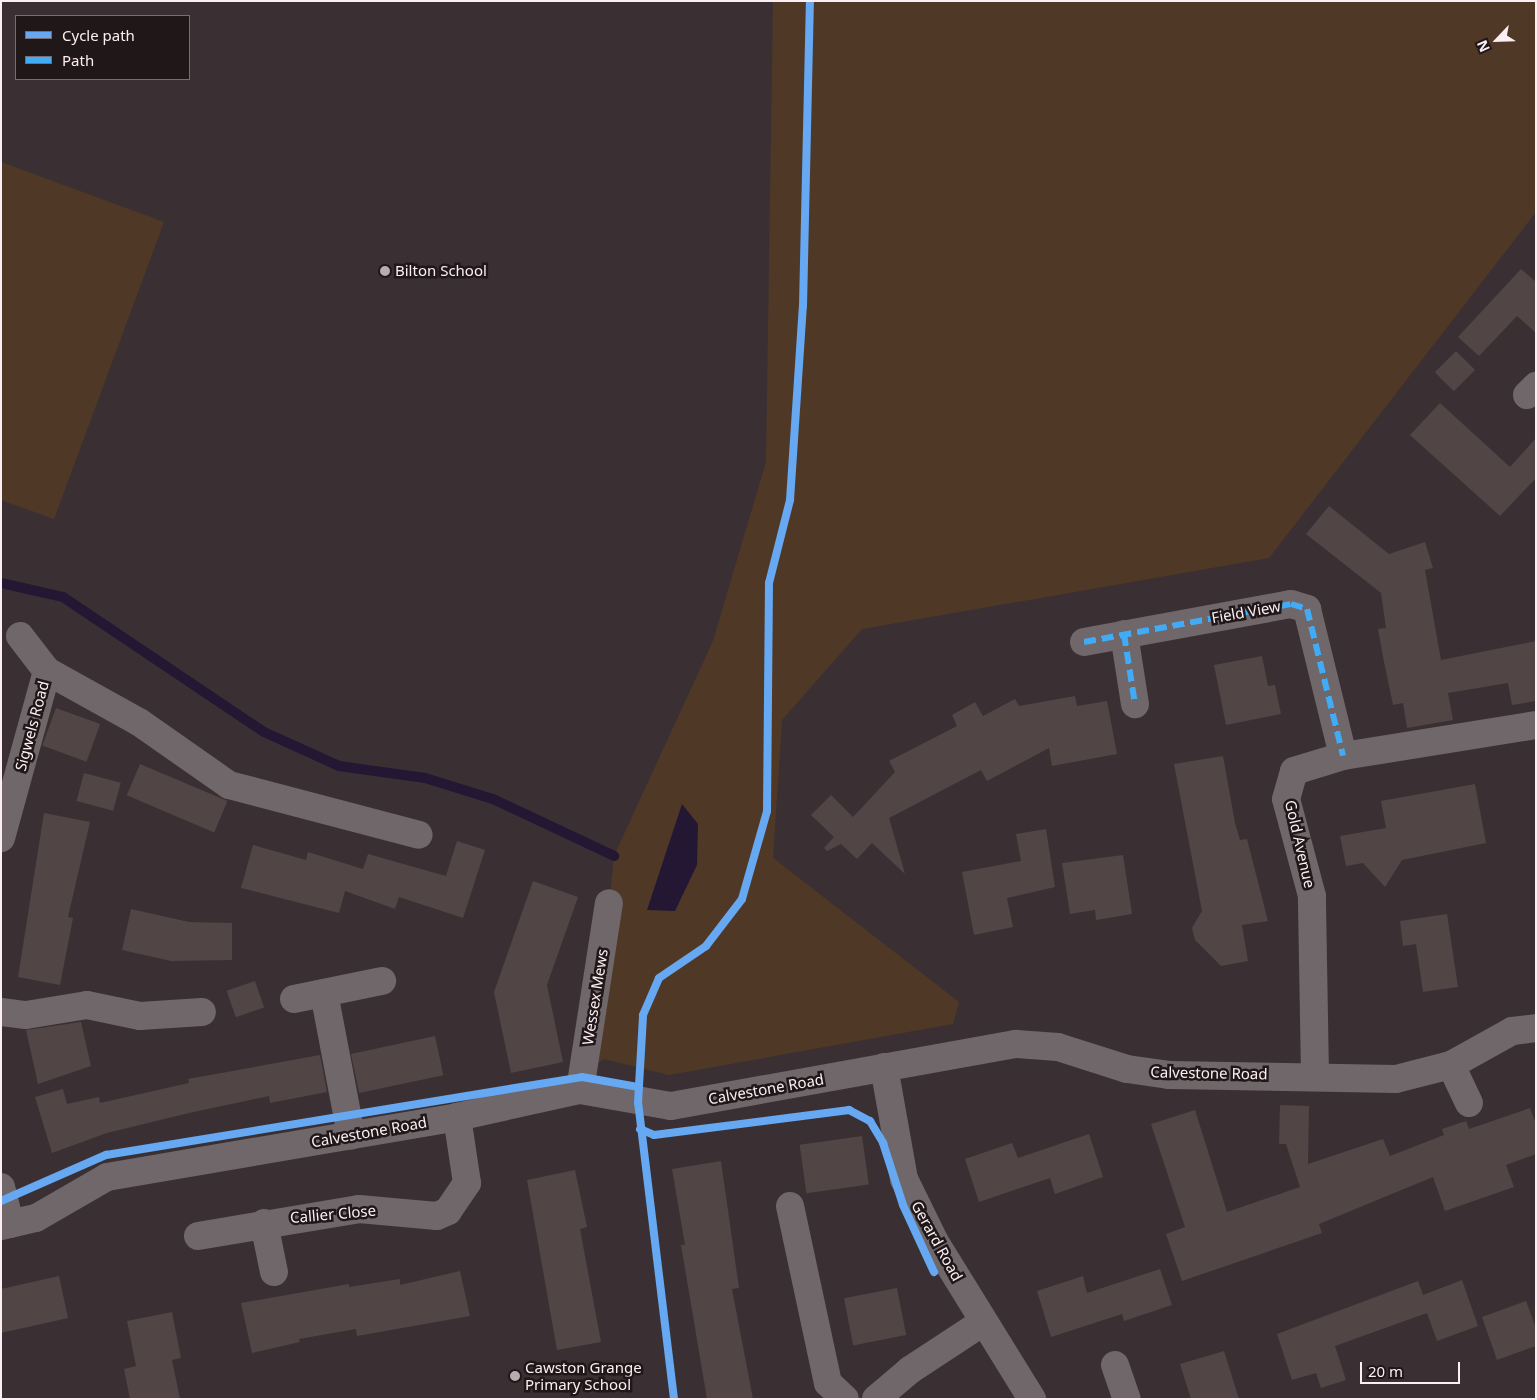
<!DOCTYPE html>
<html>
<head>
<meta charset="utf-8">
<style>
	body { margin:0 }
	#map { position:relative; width:1537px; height:1400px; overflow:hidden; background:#3a3033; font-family:"Noto Sans",sans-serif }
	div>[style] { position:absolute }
	.green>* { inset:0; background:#503826 }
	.water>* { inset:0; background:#231733 }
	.stream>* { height:10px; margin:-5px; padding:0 5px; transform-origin:5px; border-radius:5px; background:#231733 }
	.building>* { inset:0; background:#514545; transform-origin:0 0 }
	.minor>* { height:28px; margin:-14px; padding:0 14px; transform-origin:14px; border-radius:14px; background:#70676a }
	.quiet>* { height:6px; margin-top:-3px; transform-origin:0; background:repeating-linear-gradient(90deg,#42abf6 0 12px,transparent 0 18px) }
	.cycleway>* { height:8px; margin:-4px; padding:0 4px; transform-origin:4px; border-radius:4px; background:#66a8f1 }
	.dots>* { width:14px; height:14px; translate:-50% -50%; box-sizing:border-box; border:2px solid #201719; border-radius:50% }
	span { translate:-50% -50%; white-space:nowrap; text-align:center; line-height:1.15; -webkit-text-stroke:5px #201719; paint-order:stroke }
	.poi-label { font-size:15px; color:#fceef2 }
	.left { translate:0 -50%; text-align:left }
	.street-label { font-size:15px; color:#fceef2 }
	.frame { position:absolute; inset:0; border:2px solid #fceef2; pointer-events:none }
	.legend { position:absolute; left:15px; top:15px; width:175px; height:65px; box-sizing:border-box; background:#201719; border:1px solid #786d70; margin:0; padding:6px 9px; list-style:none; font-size:15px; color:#fceef2 }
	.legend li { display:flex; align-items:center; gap:10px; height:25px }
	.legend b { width:25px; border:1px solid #786d70 }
	.north { position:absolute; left:1472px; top:15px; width:50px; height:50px; -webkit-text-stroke:4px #201719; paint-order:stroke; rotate:246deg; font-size:14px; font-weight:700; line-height:20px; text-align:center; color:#fceef2 }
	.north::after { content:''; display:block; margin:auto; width:18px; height:22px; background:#fceef2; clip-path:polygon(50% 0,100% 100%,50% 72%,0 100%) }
	.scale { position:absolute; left:1360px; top:1362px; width:100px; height:22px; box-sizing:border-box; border:2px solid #fceef2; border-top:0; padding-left:6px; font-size:15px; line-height:18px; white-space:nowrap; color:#fceef2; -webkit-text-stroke:4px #201719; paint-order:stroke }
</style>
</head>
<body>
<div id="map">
	<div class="green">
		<i style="clip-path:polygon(773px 1px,1536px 1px,1536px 212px,1269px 558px,862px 629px,782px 720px,773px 858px,959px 1002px,953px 1024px,669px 1075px,604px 1059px,594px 1065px,614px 856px,713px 641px,766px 462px)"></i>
		<i style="clip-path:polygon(1px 162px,164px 222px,54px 519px,1px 500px)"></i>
	</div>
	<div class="water">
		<i style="clip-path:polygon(682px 804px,698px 824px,697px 865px,675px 911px,647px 910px)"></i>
	</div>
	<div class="stream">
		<i style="left:1px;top:583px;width:64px;rotate:12.7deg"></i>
		<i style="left:63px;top:597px;width:242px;rotate:33.9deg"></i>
		<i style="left:264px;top:732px;width:82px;rotate:24.4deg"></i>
		<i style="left:339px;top:766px;width:87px;rotate:7.9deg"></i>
		<i style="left:425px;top:778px;width:71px;rotate:17.2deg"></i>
		<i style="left:493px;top:799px;width:134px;rotate:25.2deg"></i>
	</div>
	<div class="building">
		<i style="clip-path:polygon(1521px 269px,1536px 282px,1536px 333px,1517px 316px,1479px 356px,1458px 337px)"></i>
		<i style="left:1456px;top:351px;width:27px;height:30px;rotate:45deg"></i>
		<i style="clip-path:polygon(1440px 403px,1510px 467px,1536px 438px,1536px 478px,1500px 516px,1410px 435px)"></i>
		<i style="clip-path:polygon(1329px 506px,1389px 554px,1425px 542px,1433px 568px,1425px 570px,1441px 660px,1536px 641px,1536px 701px,1512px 705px,1508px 683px,1448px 693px,1453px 720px,1407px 728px,1403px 703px,1393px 705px,1384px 662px,1378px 629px,1386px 628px,1381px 593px,1306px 534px)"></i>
		<i style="clip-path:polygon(1262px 656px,1268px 686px,1275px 685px,1281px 714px,1226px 725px,1214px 665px)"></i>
		<i style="clip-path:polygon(1075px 696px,1077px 706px,1107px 701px,1117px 754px,1052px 766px,1049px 748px,987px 781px,981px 770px,889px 818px,905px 874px,872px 843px,857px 859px,841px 844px,827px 851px,824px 848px,834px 837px,811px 815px,831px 795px,853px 817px,895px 772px,889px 761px,957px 726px,952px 715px,975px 702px,983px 716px,1015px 699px,1019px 706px)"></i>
		<i style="left:56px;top:708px;width:47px;height:40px;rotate:20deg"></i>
		<i style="clip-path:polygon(1223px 756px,1235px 823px,1240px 840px,1247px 839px,1268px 921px,1242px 925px,1248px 961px,1221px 966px,1195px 940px,1192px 928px,1202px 911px,1174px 764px)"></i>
		<i style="left:140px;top:764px;width:95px;height:34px;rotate:23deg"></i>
		<i style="left:84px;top:773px;width:38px;height:29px;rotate:15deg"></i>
		<i style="clip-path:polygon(1475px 784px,1486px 843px,1402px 860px,1385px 887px,1363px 863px,1346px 866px,1340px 836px,1386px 828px,1381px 801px)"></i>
		<i style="clip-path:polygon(44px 813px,90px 822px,68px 917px,73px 918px,60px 985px,18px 977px)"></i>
		<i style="clip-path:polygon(1046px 829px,1055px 887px,1007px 898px,1013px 927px,974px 935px,962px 872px,1021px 861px,1016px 834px)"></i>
		<i style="clip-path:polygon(457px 841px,485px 850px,463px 918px,399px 897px,395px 909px,345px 891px,339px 913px,241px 888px,253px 845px,306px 860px,308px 852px,363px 869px,368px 854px,446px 876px)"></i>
		<i style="clip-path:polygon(1123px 855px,1132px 914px,1096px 920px,1095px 910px,1070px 914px,1062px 863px)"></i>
		<i style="clip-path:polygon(533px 881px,578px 897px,547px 985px,563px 1062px,511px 1073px,494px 992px)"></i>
		<i style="clip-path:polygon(131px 909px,189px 922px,232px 923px,232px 960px,171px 961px,122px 950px)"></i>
		<i style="clip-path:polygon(1447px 914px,1458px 987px,1423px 992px,1416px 944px,1403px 946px,1400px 921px)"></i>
		<i style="left:255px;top:981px;width:28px;height:30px;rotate:71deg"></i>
		<i style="clip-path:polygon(81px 1022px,91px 1066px,38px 1084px,26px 1030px)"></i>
		<i style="left:435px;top:1036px;width:40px;height:86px;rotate:78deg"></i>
		<i style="clip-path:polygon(320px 1055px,327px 1092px,270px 1103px,269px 1096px,189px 1113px,107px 1133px,52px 1153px,35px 1097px,63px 1089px,67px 1104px,99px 1097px,100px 1103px,189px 1083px,188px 1079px)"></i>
		<i style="clip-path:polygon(1280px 1105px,1309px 1106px,1308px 1164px,1383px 1139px,1390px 1156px,1444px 1135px,1442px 1129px,1466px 1121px,1469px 1129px,1530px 1108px,1536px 1124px,1536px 1154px,1506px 1165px,1514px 1187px,1445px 1211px,1433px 1177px,1319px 1224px,1322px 1233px,1182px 1281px,1166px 1234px,1185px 1227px,1151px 1124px,1195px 1110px,1227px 1212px,1300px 1187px,1286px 1144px,1279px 1144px)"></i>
		<i style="clip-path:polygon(1089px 1134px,1103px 1177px,1055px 1194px,1050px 1178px,979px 1202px,965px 1159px,1012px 1143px,1018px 1158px)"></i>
		<i style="left:862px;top:1136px;width:49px;height:63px;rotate:82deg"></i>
		<i style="clip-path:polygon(721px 1161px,739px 1288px,732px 1289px,753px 1399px,707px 1399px,681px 1245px,685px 1245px,672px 1169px)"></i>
		<i style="clip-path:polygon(575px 1170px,587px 1227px,580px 1229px,601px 1342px,557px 1350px,527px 1180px)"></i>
		<i style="clip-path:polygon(1160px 1269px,1172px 1305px,1124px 1321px,1122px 1314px,1051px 1337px,1037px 1291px,1083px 1276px,1087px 1293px)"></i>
		<i style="clip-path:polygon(460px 1271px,470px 1316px,357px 1336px,356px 1329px,299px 1339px,300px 1342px,252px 1353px,241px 1303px,349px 1284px,349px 1287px,400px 1279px,400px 1285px)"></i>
		<i style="clip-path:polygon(59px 1276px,68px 1318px,1px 1333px,1px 1289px)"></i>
		<i style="clip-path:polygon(1462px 1280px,1478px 1326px,1437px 1341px,1427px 1313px,1335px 1346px,1346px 1380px,1321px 1388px,1316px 1373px,1292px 1380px,1277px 1334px,1418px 1281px,1423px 1295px)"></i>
		<i style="left:897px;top:1288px;width:48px;height:54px;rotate:79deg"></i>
		<i style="clip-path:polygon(1526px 1301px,1536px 1328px,1536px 1346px,1497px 1360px,1482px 1317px)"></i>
		<i style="clip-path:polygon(172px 1312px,181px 1358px,172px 1360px,180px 1399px,130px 1399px,124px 1369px,136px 1366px,127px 1321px)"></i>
		<i style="clip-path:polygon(1224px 1351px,1239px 1399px,1191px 1399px,1180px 1364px)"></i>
	</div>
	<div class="minor">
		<i style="left:1527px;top:395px;width:13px;rotate:-45deg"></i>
		<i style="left:1124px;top:634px;width:71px;rotate:81.1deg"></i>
		<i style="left:20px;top:636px;width:44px;rotate:52.4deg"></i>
		<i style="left:47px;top:671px;width:105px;rotate:29deg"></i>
		<i style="left:139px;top:722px;width:110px;rotate:35deg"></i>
		<i style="left:229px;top:785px;width:196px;rotate:14.7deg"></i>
		<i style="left:1084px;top:642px;width:210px;rotate:-10.4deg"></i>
		<i style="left:1291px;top:604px;width:17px;rotate:17deg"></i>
		<i style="left:1307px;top:609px;width:151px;rotate:76.2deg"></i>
		<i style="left:1px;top:838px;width:173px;rotate:-74.6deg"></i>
		<i style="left:324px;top:993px;width:145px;rotate:79.2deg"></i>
		<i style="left:294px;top:999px;width:90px;rotate:-11.6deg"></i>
		<i style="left:1px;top:1012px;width:25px;rotate:7deg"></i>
		<i style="left:26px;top:1015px;width:62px;rotate:-9.3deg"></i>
		<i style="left:87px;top:1005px;width:54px;rotate:11.7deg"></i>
		<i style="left:140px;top:1016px;width:62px;rotate:-3.7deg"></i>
		<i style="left:1451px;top:1065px;width:42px;rotate:64.7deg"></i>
		<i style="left:884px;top:1067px;width:114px;rotate:79.9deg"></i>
		<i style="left:904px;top:1179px;width:70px;rotate:63.8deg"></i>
		<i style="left:935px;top:1242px;width:185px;rotate:58.3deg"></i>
		<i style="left:1315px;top:1075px;width:179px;rotate:-91deg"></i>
		<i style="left:1312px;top:896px;width:100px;rotate:-105deg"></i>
		<i style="left:1286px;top:799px;width:29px;rotate:-74deg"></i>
		<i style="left:1294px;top:771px;width:51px;rotate:-17deg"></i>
		<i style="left:1343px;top:756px;width:195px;rotate:-9.1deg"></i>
		<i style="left:580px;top:1090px;width:189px;rotate:-81.2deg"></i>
		<i style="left:1px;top:1187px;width:38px;rotate:76deg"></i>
		<i style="left:790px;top:1206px;width:181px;rotate:77.9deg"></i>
		<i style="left:828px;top:1383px;width:23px;rotate:43deg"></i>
		<i style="left:264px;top:1223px;width:50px;rotate:78.5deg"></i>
		<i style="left:1px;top:1226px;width:36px;rotate:-13deg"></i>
		<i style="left:36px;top:1218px;width:82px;rotate:-30deg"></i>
		<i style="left:107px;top:1177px;width:355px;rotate:-9.7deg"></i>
		<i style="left:457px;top:1117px;width:126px;rotate:-12.4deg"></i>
		<i style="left:580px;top:1090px;width:92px;rotate:10deg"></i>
		<i style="left:671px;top:1106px;width:351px;rotate:-10.2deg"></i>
		<i style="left:1016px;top:1044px;width:42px;rotate:4.1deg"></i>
		<i style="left:1058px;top:1047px;width:72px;rotate:17.7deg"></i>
		<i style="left:1127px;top:1069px;width:42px;rotate:8.1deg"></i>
		<i style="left:1169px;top:1075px;width:227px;rotate:1deg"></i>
		<i style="left:1396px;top:1079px;width:57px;rotate:-14.3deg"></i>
		<i style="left:1451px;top:1065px;width:70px;rotate:-29.1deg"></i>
		<i style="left:1512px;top:1031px;width:24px;rotate:-7deg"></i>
		<i style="left:198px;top:1236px;width:163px;rotate:-9.5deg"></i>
		<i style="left:359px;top:1209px;width:78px;rotate:5.1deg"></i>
		<i style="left:437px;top:1216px;width:12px;rotate:-24deg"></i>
		<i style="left:448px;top:1211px;width:34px;rotate:-56deg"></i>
		<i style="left:467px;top:1183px;width:67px;rotate:-98.6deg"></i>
		<i style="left:1115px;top:1365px;width:36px;rotate:71deg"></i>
		<i style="left:876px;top:1399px;width:45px;rotate:-40.5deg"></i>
		<i style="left:910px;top:1370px;width:87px;rotate:-33.3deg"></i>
	</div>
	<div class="quiet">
		<i style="left:1124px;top:634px;width:71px;rotate:81.1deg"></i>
		<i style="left:1084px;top:642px;width:210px;rotate:-10.4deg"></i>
		<i style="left:1291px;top:604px;width:17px;rotate:17deg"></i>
		<i style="left:1307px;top:609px;width:151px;rotate:76.2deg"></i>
	</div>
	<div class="cycleway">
		<i style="left:640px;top:1129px;width:15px;rotate:23deg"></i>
		<i style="left:654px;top:1135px;width:197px;rotate:-7.3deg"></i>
		<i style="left:849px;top:1110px;width:24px;rotate:28deg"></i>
		<i style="left:870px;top:1121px;width:26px;rotate:59deg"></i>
		<i style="left:883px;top:1143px;width:65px;rotate:72.1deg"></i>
		<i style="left:903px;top:1205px;width:74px;rotate:65.2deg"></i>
		<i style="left:1px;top:1201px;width:115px;rotate:-23.7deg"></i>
		<i style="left:106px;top:1155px;width:482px;rotate:-9.3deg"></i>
		<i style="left:582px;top:1077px;width:58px;rotate:10deg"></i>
		<i style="left:674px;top:1399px;width:298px;rotate:-96.9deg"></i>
		<i style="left:638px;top:1103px;width:88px;rotate:-86.7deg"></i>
		<i style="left:643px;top:1015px;width:40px;rotate:-66.6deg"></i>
		<i style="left:659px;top:978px;width:57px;rotate:-34.2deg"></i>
		<i style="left:706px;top:946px;width:59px;rotate:-52.5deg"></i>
		<i style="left:742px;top:899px;width:91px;rotate:-74.1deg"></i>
		<i style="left:767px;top:811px;width:228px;rotate:-89.5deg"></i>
		<i style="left:769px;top:583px;width:86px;rotate:-75.8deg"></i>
		<i style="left:790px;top:500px;width:194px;rotate:-86.2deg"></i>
		<i style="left:803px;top:306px;width:305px;rotate:-88.7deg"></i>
	</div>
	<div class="dots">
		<i style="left:385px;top:271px;background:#b8acaf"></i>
		<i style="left:515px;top:1376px;background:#b8acaf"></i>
	</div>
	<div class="poi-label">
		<span class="left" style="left:395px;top:271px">Bilton School</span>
		<span class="left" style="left:525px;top:1376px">Cawston Grange<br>Primary School</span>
	</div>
	<div class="street-label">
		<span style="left:1246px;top:612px;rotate:-10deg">Field View</span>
		<span style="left:32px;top:726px;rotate:-75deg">Sigwels Road</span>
		<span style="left:1300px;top:844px;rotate:77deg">Gold Avenue</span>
		<span style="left:595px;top:997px;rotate:-81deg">Wessex Mews</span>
		<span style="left:1209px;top:1073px;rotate:1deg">Calvestone Road</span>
		<span style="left:766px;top:1089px;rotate:-10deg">Calvestone Road</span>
		<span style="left:369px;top:1132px;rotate:-10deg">Calvestone Road</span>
		<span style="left:333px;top:1214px;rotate:-5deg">Callier Close</span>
		<span style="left:937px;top:1241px;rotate:61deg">Gerard Road</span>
	</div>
	<div class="frame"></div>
	<ul class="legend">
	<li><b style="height:6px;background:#66a8f1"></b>Cycle path</li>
	<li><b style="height:6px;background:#42abf6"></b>Path</li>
	</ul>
	<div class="north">N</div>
	<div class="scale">20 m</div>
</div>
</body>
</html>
